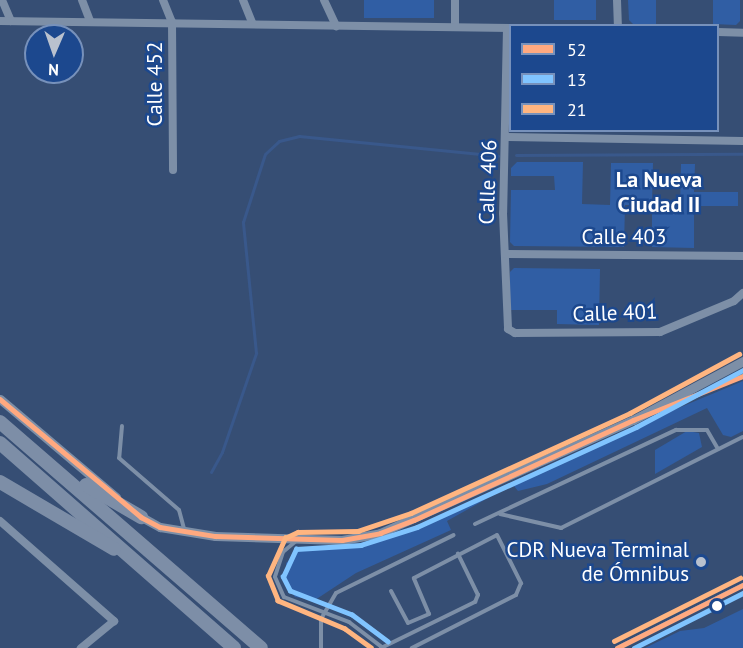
<!DOCTYPE html>
<html>
<head>
<meta charset="utf-8">
<style>
	body { margin:0 }
	#map { position:relative; width:743px; height:648px; overflow:hidden; background:#364e74; font-family:"PT Sans",sans-serif }
	div>[style] { position:absolute }
	.green>* { inset:0; background:#305ea4; transform-origin:0 0 }
	.stream>* { height:3px; margin:-1.5px; padding:0 1.5px; transform-origin:1.5px; border-radius:1.5px; background:#39588b }
	.service>* { height:4px; margin:-2px; padding:0 2px; transform-origin:2px; border-radius:2px; background:#7d8fa7 }
	.minor>* { height:8px; margin:-4px; padding:0 4px; transform-origin:4px; border-radius:4px; background:#7d8fa7 }
	.tertiary>* { height:9px; margin:-4.5px; padding:0 4.5px; transform-origin:4.5px; border-radius:4.5px; background:#7d8fa7 }
	.motorway>* { height:14px; margin:-7px; padding:0 7px; transform-origin:7px; border-radius:7px; background:#7d8ea7 }
	.bus-1>* { height:4.5px; margin:-2.25px; padding:0 2.25px; transform-origin:2.25px; border-radius:2.25px; background:#ffa980 }
	.bus-2>* { height:4.5px; margin:-2.25px; padding:0 2.25px; transform-origin:2.25px; border-radius:2.25px; background:#80c4ff }
	.bus-3>* { height:4.5px; margin:-2.25px; padding:0 2.25px; transform-origin:2.25px; border-radius:2.25px; background:#ffb580 }
	.dots>* { width:16px; height:16px; translate:-50% -50%; box-sizing:border-box; border:3px solid #1c488e; border-radius:50% }
	span { translate:-50% -50%; white-space:nowrap; text-align:center; line-height:1.15; -webkit-text-stroke:5px #1c488e; paint-order:stroke }
	.street-label { font-size:21px; color:#fff }
	.poi-label { font-size:21px; color:#fff }
	.right { translate:-100% -50%; text-align:right }
	.neighbourhood-label { font-size:22px; color:#fff; font-weight:700 }
	.legend { position:absolute; left:509px; top:24px; width:210px; height:108px; box-sizing:border-box; background:#1c488e; border:2px solid #7791bb; margin:0; padding:8px 10px; list-style:none; font-size:18px; color:#fff }
	.legend li { display:flex; align-items:center; gap:12px; height:30px }
	.legend b { width:30px; border:2px solid #7791bb }
	.north { position:absolute; left:24px; top:24px; width:60px; height:60px; box-sizing:border-box; background:#1c488e; border:2px solid #7791bb; border-radius:50%; rotate:182deg; font-size:16px; font-weight:700; line-height:24px; text-align:center; color:#fff }
	.north::after { content:''; display:block; margin:auto; width:21px; height:27px; background:#b9c1ce; clip-path:polygon(50% 0,100% 100%,50% 72%,0 100%) }
</style>
</head>
<body>
<div id="map">
	<div class="green">
		<i style="left:364px;top:0;width:70px;height:18px"></i>
		<i style="left:554px;top:0;width:42px;height:20px"></i>
		<i style="clip-path:polygon(628px 0,656px 0,656px 24px,633px 24px,629px 20px)"></i>
		<i style="clip-path:polygon(713px 0,740px 0,740px 21px,736px 25px,713px 24px)"></i>
		<i style="clip-path:polygon(517px 162px,583px 162px,582px 204px,610px 205px,611px 163px,653px 163px,652px 205px,680px 206px,681px 164px,695px 164px,694px 192px,738px 192px,738px 206px,694px 206px,694px 248px,652px 247px,652px 205px,625px 205px,624px 247px,514px 246px,510px 242px,511px 190px,555px 190px,554px 176px,511px 176px,511px 168px)"></i>
		<i style="clip-path:polygon(514px 268px,600px 269px,599px 325px,557px 324px,557px 310px,510px 310px,510px 272px)"></i>
		<i style="clip-path:polygon(743px 381px,743px 431px,731px 437px,723px 435px,707px 408px,547px 484px,518px 491px,514px 486px,497px 493px,447px 521px,451px 530px,356px 573px,315px 600px,295px 597px,286px 585px,286px 563px,301px 548px,355px 545px,432px 521px,633px 427px)"></i>
		<i style="clip-path:polygon(687px 431px,699px 433px,702px 447px,655px 474px,655px 450px)"></i>
		<i style="clip-path:polygon(743px 609px,743px 648px,645px 648px,680px 631px,704px 628px)"></i>
	</div>
	<div class="stream">
		<i style="left:516px;top:155px;width:226px;rotate:-0.3deg"></i>
		<i style="left:211px;top:472px;width:23px;rotate:-61deg"></i>
		<i style="left:222px;top:452px;width:105px;rotate:-71deg"></i>
		<i style="left:256px;top:353px;width:132px;rotate:-95.7deg"></i>
		<i style="left:243px;top:222px;width:71px;rotate:-72.1deg"></i>
		<i style="left:265px;top:154px;width:19px;rotate:-43deg"></i>
		<i style="left:279px;top:141px;width:21px;rotate:-14deg"></i>
		<i style="left:299px;top:136px;width:200px;rotate:5.7deg"></i>
	</div>
	<div class="service">
		<i style="left:660px;top:410px;width:90px;rotate:-22.3deg"></i>
		<i style="left:122px;top:426px;width:32px;rotate:95deg"></i>
		<i style="left:119px;top:458px;width:79px;rotate:40.9deg"></i>
		<i style="left:179px;top:510px;width:20px;rotate:75deg"></i>
		<i style="left:500px;top:514px;width:63px;rotate:12.9deg"></i>
		<i style="left:561px;top:528px;width:203px;rotate:-26.6deg"></i>
		<i style="left:475px;top:524px;width:222px;rotate:-25.1deg"></i>
		<i style="left:676px;top:430px;width:31px"></i>
		<i style="left:707px;top:430px;width:22px;rotate:60deg"></i>
		<i style="left:296px;top:541px;width:17px;rotate:140deg"></i>
		<i style="left:283px;top:552px;width:26px;rotate:108deg"></i>
		<i style="left:275px;top:577px;width:22px;rotate:66deg"></i>
		<i style="left:284px;top:597px;width:70px;rotate:21deg"></i>
		<i style="left:349px;top:622px;width:43px;rotate:37.4deg"></i>
		<i style="left:391px;top:591px;width:36px;rotate:62deg"></i>
		<i style="left:408px;top:623px;width:23px;rotate:-23deg"></i>
		<i style="left:429px;top:614px;width:39px;rotate:-113deg"></i>
		<i style="left:414px;top:578px;width:93px;rotate:-27.4deg"></i>
		<i style="left:497px;top:535px;width:54px;rotate:63.4deg"></i>
		<i style="left:521px;top:583px;width:13px;rotate:113deg"></i>
		<i style="left:516px;top:595px;width:117px;rotate:153deg"></i>
		<i style="left:321px;top:648px;width:29px;rotate:-90deg"></i>
		<i style="left:321px;top:619px;width:30px;rotate:-60deg"></i>
		<i style="left:336px;top:593px;width:131px;rotate:-26.2deg"></i>
		<i style="left:381px;top:648px;width:105px;rotate:-26.1deg"></i>
		<i style="left:475px;top:602px;width:8px;rotate:-67deg"></i>
		<i style="left:478px;top:595px;width:46px;rotate:-116deg"></i>
		<i style="left:617px;top:648px;width:141px;rotate:-26.6deg"></i>
	</div>
	<div class="minor">
		<i style="left:2px;top:0;width:23px;rotate:67deg"></i>
		<i style="left:82px;top:0;width:22px;rotate:69deg"></i>
		<i style="left:163px;top:0;width:24px;rotate:68deg"></i>
		<i style="left:172px;top:22px;width:148px;rotate:89.6deg"></i>
		<i style="left:243px;top:0;width:24px;rotate:68deg"></i>
		<i style="left:324px;top:0;width:29px;rotate:65deg"></i>
		<i style="left:455px;top:0;width:27px;rotate:90deg"></i>
		<i style="left:617px;top:0;width:26px;rotate:88deg"></i>
		<i style="left:0;top:21px;width:510px;rotate:0.79deg"></i>
		<i style="left:507px;top:28px;width:185px;rotate:91.2deg"></i>
		<i style="left:503px;top:213px;width:116px;rotate:87.5deg"></i>
		<i style="left:508px;top:329px;width:8px;rotate:30deg"></i>
		<i style="left:515px;top:333px;width:145px;rotate:-0.4deg"></i>
		<i style="left:660px;top:332px;width:80px;rotate:-22.7deg"></i>
		<i style="left:734px;top:301px;width:12px;rotate:-42deg"></i>
		<i style="left:718px;top:32px;width:25px;rotate:2deg"></i>
		<i style="left:508px;top:137px;width:235px;rotate:1deg"></i>
		<i style="left:505px;top:254px;width:238px;rotate:0.5deg"></i>
		<i style="left:0;top:521px;width:152px;rotate:41.3deg"></i>
		<i style="left:114px;top:621px;width:43px;rotate:140.7deg"></i>
	</div>
	<div class="tertiary">
		<i style="left:0;top:399px;width:152px;rotate:40.2deg"></i>
		<i style="left:138px;top:515px;width:25px;rotate:29deg"></i>
		<i style="left:160px;top:527px;width:56px;rotate:9.3deg"></i>
		<i style="left:215px;top:536px;width:127px;rotate:1.8deg"></i>
		<i style="left:342px;top:540px;width:39px;rotate:-10deg"></i>
		<i style="left:380px;top:533px;width:277px;rotate:-24.1deg"></i>
		<i style="left:633px;top:420px;width:125px;rotate:-28.2deg"></i>
	</div>
	<div class="motorway">
		<i style="left:0;top:422px;width:345px;rotate:40.9deg"></i>
		<i style="left:0;top:443px;width:311px;rotate:41.2deg"></i>
		<i style="left:0;top:482px;width:132px;rotate:30.4deg"></i>
		<i style="left:86px;top:485px;width:64px;rotate:30.2deg"></i>
	</div>
	<div class="bus-1">
		<i style="left:0;top:399px;width:184px;rotate:39.9deg"></i>
		<i style="left:141px;top:517px;width:21px;rotate:28deg"></i>
		<i style="left:160px;top:527px;width:56px;rotate:9.3deg"></i>
		<i style="left:215px;top:536px;width:127px;rotate:1.8deg"></i>
		<i style="left:342px;top:540px;width:39px;rotate:-10deg"></i>
		<i style="left:380px;top:533px;width:36px;rotate:-21deg"></i>
		<i style="left:414px;top:520px;width:241px;rotate:-24.5deg"></i>
		<i style="left:633px;top:420px;width:118px;rotate:-21.8deg"></i>
		<i style="left:617px;top:648px;width:141px;rotate:-26.6deg"></i>
	</div>
	<div class="bus-2">
		<i style="left:388px;top:642px;width:45px;rotate:-143.1deg"></i>
		<i style="left:352px;top:615px;width:66px;rotate:-158.8deg"></i>
		<i style="left:290px;top:591px;width:16px;rotate:-117deg"></i>
		<i style="left:283px;top:577px;width:31px;rotate:-65deg"></i>
		<i style="left:296px;top:549px;width:65px;rotate:-3.5deg"></i>
		<i style="left:361px;top:545px;width:59px;rotate:-17.8deg"></i>
		<i style="left:417px;top:527px;width:241px;rotate:-24.5deg"></i>
		<i style="left:636px;top:427px;width:121px;rotate:-28deg"></i>
		<i style="left:634px;top:648px;width:122px;rotate:-26.8deg"></i>
	</div>
	<div class="bus-3">
		<i style="left:614px;top:641px;width:141px;rotate:-26.6deg"></i>
		<i style="left:371px;top:648px;width:32px;rotate:-144deg"></i>
		<i style="left:345px;top:629px;width:73px;rotate:-157.3deg"></i>
		<i style="left:278px;top:601px;width:27px;rotate:-112deg"></i>
		<i style="left:268px;top:576px;width:42px;rotate:-65.9deg"></i>
		<i style="left:285px;top:538px;width:14px;rotate:-25deg"></i>
		<i style="left:298px;top:532px;width:60px;rotate:-1deg"></i>
		<i style="left:358px;top:531px;width:56px;rotate:-18.8deg"></i>
		<i style="left:411px;top:513px;width:241px;rotate:-24.5deg"></i>
		<i style="left:630px;top:413px;width:124px;rotate:-28.4deg"></i>
	</div>
	<div class="dots">
		<i style="left:701px;top:562px;background:#b9c1ce"></i>
		<i style="left:717px;top:606px;background:#fff"></i>
	</div>
	<div class="street-label">
		<span style="left:155px;top:84px;rotate:-90deg">Calle 452</span>
		<span style="left:488px;top:182px;rotate:-88deg">Calle 406</span>
		<span style="left:624px;top:237px">Calle 403</span>
		<span style="left:615px;top:313px;rotate:-2deg">Calle 401</span>
	</div>
	<div class="poi-label">
		<span class="right" style="left:689px;top:562px">CDR Nueva Terminal<br>de Ómnibus</span>
	</div>
	<div class="neighbourhood-label">
		<span style="left:659px;top:192px">La Nueva<br>Ciudad II</span>
	</div>
	<ul class="legend">
	<li><b style="height:8px;background:#ffa980"></b>52</li>
	<li><b style="height:8px;background:#80c4ff"></b>13</li>
	<li><b style="height:8px;background:#ffb580"></b>21</li>
	</ul>
	<div class="north">N</div>
</div>
</body>
</html>
